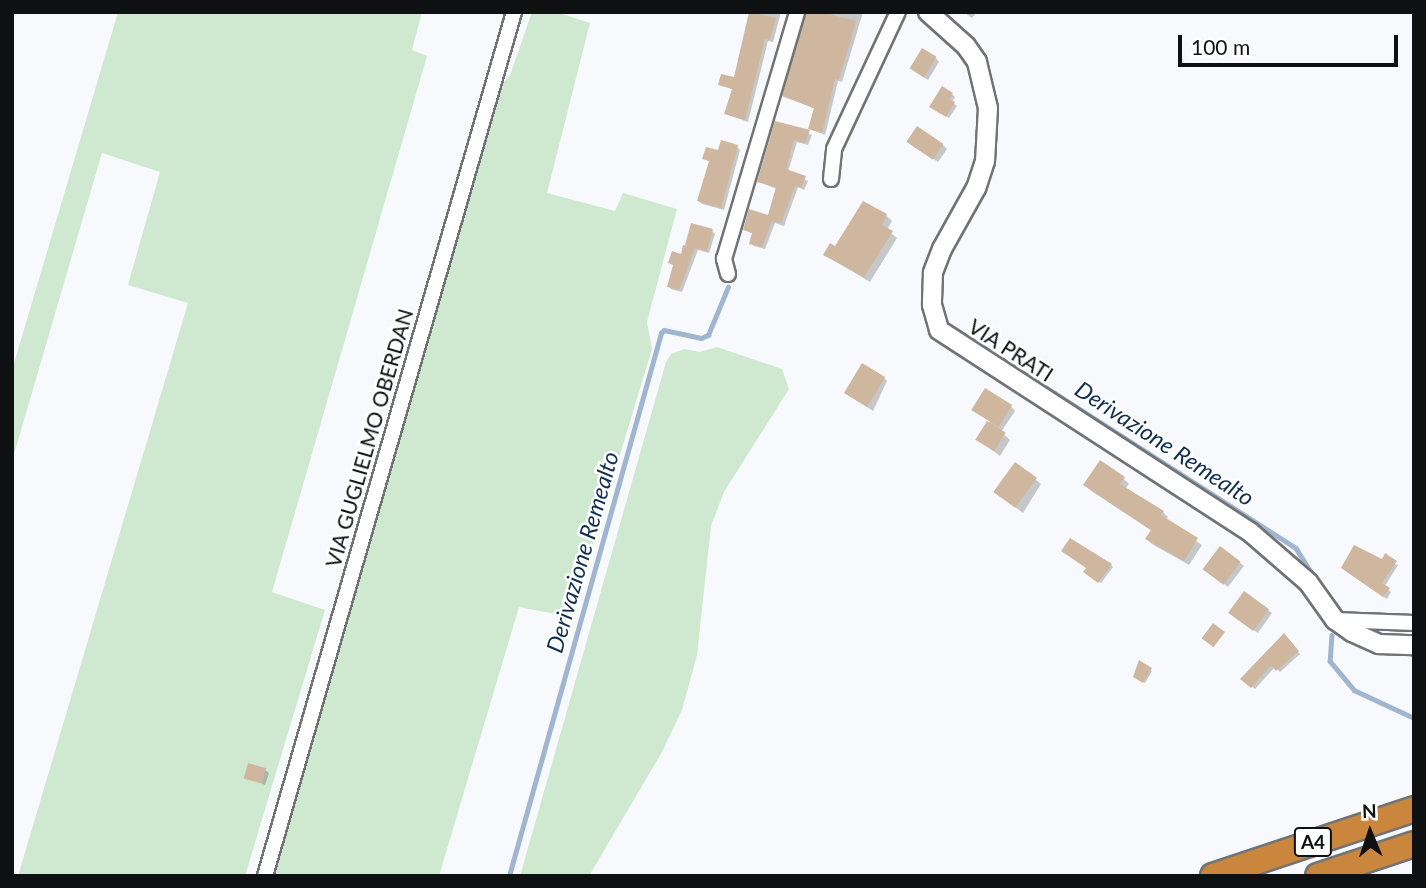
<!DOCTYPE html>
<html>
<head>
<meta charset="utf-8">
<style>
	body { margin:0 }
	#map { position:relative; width:1426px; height:888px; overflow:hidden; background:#f8f9fc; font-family:Lato,sans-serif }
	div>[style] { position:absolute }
	.green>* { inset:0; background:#cfe9d0 }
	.shadow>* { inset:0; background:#0003 }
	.stream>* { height:4.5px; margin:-2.25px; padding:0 2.25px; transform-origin:2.25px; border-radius:2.25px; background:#a0b5cf }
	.building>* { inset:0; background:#ceb79e; transform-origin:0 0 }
	.roads { filter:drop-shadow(2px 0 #717375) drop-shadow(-2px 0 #717375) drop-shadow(0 2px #717375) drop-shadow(0 -2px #717375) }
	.minor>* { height:14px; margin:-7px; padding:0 7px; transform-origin:7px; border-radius:7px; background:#fff }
	.tertiary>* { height:18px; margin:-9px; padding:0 9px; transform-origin:9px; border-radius:9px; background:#fff }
	.motorway>* { height:24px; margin:-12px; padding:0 12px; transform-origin:12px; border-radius:12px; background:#c9863c }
	span { translate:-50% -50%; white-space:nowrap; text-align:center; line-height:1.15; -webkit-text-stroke:5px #fff; paint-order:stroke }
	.shield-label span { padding:2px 5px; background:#fff; border:2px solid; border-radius:5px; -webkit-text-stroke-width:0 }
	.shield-label { font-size:19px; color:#0f1011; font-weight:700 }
	.street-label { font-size:21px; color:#0f1011 }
	.water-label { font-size:23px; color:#0f2f52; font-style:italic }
	.frame { position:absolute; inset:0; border:14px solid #0f1011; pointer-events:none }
	.north { position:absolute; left:1335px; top:797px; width:70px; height:70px; -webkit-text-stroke:5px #fff; paint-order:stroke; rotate:358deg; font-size:19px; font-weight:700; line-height:28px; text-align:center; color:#0f1011 }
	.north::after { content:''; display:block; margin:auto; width:24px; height:32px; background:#0f1011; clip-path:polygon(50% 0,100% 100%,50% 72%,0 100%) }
	.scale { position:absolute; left:1178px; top:35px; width:220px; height:32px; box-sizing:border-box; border:4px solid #0f1011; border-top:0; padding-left:9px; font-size:21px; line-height:24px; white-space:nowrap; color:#0f1011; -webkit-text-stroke:5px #fff; paint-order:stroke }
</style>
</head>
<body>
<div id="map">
	<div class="green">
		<i style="clip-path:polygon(118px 12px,422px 12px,412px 50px,427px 56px,272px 592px,325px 610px,245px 876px,18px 876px,188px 303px,128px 285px,160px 172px,102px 153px,12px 461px,12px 370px)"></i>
		<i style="clip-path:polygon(532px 12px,556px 12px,590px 23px,547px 193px,615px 211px,623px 193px,677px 209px,647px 322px,652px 349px,571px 617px,519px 607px,439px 876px,270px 876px,498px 89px,510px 75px)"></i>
		<i style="clip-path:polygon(717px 347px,782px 369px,789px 389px,724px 492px,711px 526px,697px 655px,682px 710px,662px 752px,589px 876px,520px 876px,666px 362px,671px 354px,684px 349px,700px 352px)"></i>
	</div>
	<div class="shadow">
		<i style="clip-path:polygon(758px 12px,781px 12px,773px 42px,768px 41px,748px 122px,726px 114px,734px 90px,720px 84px,735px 79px)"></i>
		<i style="clip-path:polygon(807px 12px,863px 12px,842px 82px,838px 81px,825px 135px,810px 129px,815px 109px,784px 96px)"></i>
		<i style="clip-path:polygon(964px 12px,977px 12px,972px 18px)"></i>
		<i style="clip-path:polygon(936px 58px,939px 62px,928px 80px,915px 72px)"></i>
		<i style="clip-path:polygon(952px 94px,955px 97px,952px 102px,957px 106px,949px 118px,934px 109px)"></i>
		<i style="clip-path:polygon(776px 123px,812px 135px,808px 145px,797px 142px,788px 172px,808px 181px,804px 190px,798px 187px,784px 226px,775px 223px,765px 249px,754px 246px,751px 243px,754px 234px,745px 230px,769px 217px,777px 189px,759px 182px)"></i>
		<i style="clip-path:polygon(912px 145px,943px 145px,947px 149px,938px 162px)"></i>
		<i style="clip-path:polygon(737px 147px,740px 150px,724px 210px,702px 204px,699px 201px,710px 162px,704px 158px)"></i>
		<i style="clip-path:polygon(886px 215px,892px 221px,887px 230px,897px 238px,870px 282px,825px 255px)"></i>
		<i style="clip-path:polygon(712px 231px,715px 234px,709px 253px,698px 250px,682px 292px,671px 289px,669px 286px,675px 266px,670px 262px,682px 256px)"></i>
		<i style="clip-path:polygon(884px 378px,887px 381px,873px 411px,847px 394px)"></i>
		<i style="clip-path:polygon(1011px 406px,1015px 411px,1001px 432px,1010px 440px,1000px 456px,977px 439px,989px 422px)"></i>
		<i style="clip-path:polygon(1035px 479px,1041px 484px,1023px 513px,1001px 497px)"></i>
		<i style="clip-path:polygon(1124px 479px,1129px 484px,1125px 489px,1163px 512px,1168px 517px,1166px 520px,1202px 545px,1189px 565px,1152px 544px,1147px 539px,1152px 531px,1090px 490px)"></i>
		<i style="clip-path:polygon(1221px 548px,1244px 566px,1228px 587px,1209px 572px)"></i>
		<i style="clip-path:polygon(1382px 561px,1398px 565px,1385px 586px,1391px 592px,1387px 599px,1346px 571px)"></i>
		<i style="clip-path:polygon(1111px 565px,1113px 567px,1101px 583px,1088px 574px)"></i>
		<i style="clip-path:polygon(1245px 594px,1272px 613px,1258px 633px,1234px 617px)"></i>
		<i style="clip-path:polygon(1284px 636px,1300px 654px,1280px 672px,1275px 667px,1255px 689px,1243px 678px)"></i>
		<i style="clip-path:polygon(1139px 663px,1152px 671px,1145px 683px,1135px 677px)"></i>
		<i style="clip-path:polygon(265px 770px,269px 773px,265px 785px,246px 777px)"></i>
	</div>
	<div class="stream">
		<i style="left:955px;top:329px;width:405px;rotate:32.7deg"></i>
		<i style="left:1296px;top:548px;width:34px;rotate:58deg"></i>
		<i style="left:1332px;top:635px;width:26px;rotate:94deg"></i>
		<i style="left:1330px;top:661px;width:38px;rotate:50deg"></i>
		<i style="left:1354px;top:690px;width:66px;rotate:25deg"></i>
		<i style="left:509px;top:876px;width:564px;rotate:-74.36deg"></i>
		<i style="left:661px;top:333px;width:4px;rotate:-45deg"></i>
		<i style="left:664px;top:330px;width:38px;rotate:12deg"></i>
		<i style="left:701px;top:338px;width:8px;rotate:-23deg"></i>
		<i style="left:708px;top:335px;width:52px;rotate:-67.4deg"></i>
	</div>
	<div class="building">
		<i style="clip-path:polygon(749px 12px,776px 18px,770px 40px,765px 39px,745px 120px,724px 114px,732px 89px,718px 85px,721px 74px,734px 77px)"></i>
		<i style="clip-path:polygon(806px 12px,821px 12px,856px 21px,839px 80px,835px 79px,822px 133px,808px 129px,814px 108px,782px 96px)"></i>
		<i style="left:922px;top:48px;width:17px;height:24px;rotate:31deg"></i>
		<i style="clip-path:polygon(942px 86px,953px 93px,949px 99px,955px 102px,946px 117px,929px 107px)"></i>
		<i style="clip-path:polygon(775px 121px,810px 130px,805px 143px,794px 140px,786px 169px,806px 176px,801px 188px,795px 186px,781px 223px,772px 221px,762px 247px,749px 244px,752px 233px,743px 230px,749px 209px,768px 215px,776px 187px,757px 182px)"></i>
		<i style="left:917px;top:126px;width:32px;height:19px;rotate:34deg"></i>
		<i style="clip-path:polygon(721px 140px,738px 145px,721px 208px,697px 201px,709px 161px,702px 159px,706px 147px,718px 150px)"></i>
		<i style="clip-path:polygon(863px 201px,887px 214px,882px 225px,893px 231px,864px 277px,823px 255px,830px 243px,835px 246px)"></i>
		<i style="clip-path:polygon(691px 223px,713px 229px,707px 251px,695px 248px,679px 290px,667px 287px,673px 265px,668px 263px,672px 251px,681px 254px,683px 245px,688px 246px,685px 245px)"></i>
		<i style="left:862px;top:363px;width:27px;height:35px;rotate:31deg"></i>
		<i style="left:985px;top:388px;width:32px;height:26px;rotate:32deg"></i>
		<i style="left:987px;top:421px;width:22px;height:22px;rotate:32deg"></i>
		<i style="clip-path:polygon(1100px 460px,1125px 477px,1120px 484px,1164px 511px,1161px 515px,1198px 538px,1184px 561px,1145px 539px,1151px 530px,1083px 485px)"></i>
		<i style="left:1015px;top:462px;width:27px;height:37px;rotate:36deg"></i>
		<i style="clip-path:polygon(1070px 538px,1112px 564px,1098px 583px,1083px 572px,1086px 568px,1061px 551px)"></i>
		<i style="clip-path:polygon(1354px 545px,1382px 559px,1385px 553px,1397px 561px,1382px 583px,1390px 588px,1383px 597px,1341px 568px)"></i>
		<i style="left:1220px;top:546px;width:26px;height:29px;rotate:37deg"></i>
		<i style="left:1244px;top:591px;width:31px;height:27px;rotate:36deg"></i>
		<i style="left:1213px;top:623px;width:15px;height:19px;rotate:37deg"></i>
		<i style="clip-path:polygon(1284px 633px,1299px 651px,1276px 671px,1271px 665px,1251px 688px,1240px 679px)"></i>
		<i style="clip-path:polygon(1139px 660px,1152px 668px,1143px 683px,1133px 677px)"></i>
		<i style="left:248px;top:763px;width:19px;height:16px;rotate:16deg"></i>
	</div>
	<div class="roads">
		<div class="minor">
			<i style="left:831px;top:179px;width:30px;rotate:-84deg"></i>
			<i style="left:834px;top:149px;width:151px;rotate:-65deg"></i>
			<i style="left:728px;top:274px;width:16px;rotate:-105deg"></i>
			<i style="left:724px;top:259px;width:258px;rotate:-73.5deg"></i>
			<i style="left:1335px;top:620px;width:79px;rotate:2.2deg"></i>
			<i style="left:265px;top:876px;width:899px;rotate:-73.92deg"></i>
		</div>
		<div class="tertiary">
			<i style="left:928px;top:12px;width:51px;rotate:41.8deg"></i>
			<i style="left:966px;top:46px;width:19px;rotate:55deg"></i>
			<i style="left:977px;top:62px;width:47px;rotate:76.6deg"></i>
			<i style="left:988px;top:108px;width:53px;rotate:93.2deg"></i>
			<i style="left:985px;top:161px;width:28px;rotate:108deg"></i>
			<i style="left:976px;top:188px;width:70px;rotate:119.1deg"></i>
			<i style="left:942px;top:249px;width:26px;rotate:111deg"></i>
			<i style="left:933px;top:273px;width:32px;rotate:92deg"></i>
			<i style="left:932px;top:305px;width:26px;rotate:74deg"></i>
			<i style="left:939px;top:330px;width:371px;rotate:33deg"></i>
			<i style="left:1250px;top:532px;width:77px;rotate:40.8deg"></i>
			<i style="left:1308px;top:582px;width:47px;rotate:54.6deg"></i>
			<i style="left:1335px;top:620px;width:21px;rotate:35deg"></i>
			<i style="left:1352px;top:632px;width:30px;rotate:24deg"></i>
			<i style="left:1379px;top:644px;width:35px;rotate:2deg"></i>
		</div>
		<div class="motorway">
			<i style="left:1213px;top:876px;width:212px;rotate:-18.4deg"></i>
			<i style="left:1318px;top:876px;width:101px;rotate:-18.4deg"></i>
		</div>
	</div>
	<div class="shield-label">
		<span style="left:1313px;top:842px">A4</span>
	</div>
	<div class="street-label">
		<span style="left:1011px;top:350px;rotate:33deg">VIA PRATI</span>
		<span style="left:369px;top:438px;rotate:-74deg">VIA GUGLIELMO OBERDAN</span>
	</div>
	<div class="water-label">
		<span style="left:1165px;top:443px;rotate:33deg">Derivazione Remealto</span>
		<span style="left:582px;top:552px;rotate:-74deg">Derivazione Remealto</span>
	</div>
	<div class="frame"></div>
	<div class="north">N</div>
	<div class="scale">100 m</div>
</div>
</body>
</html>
